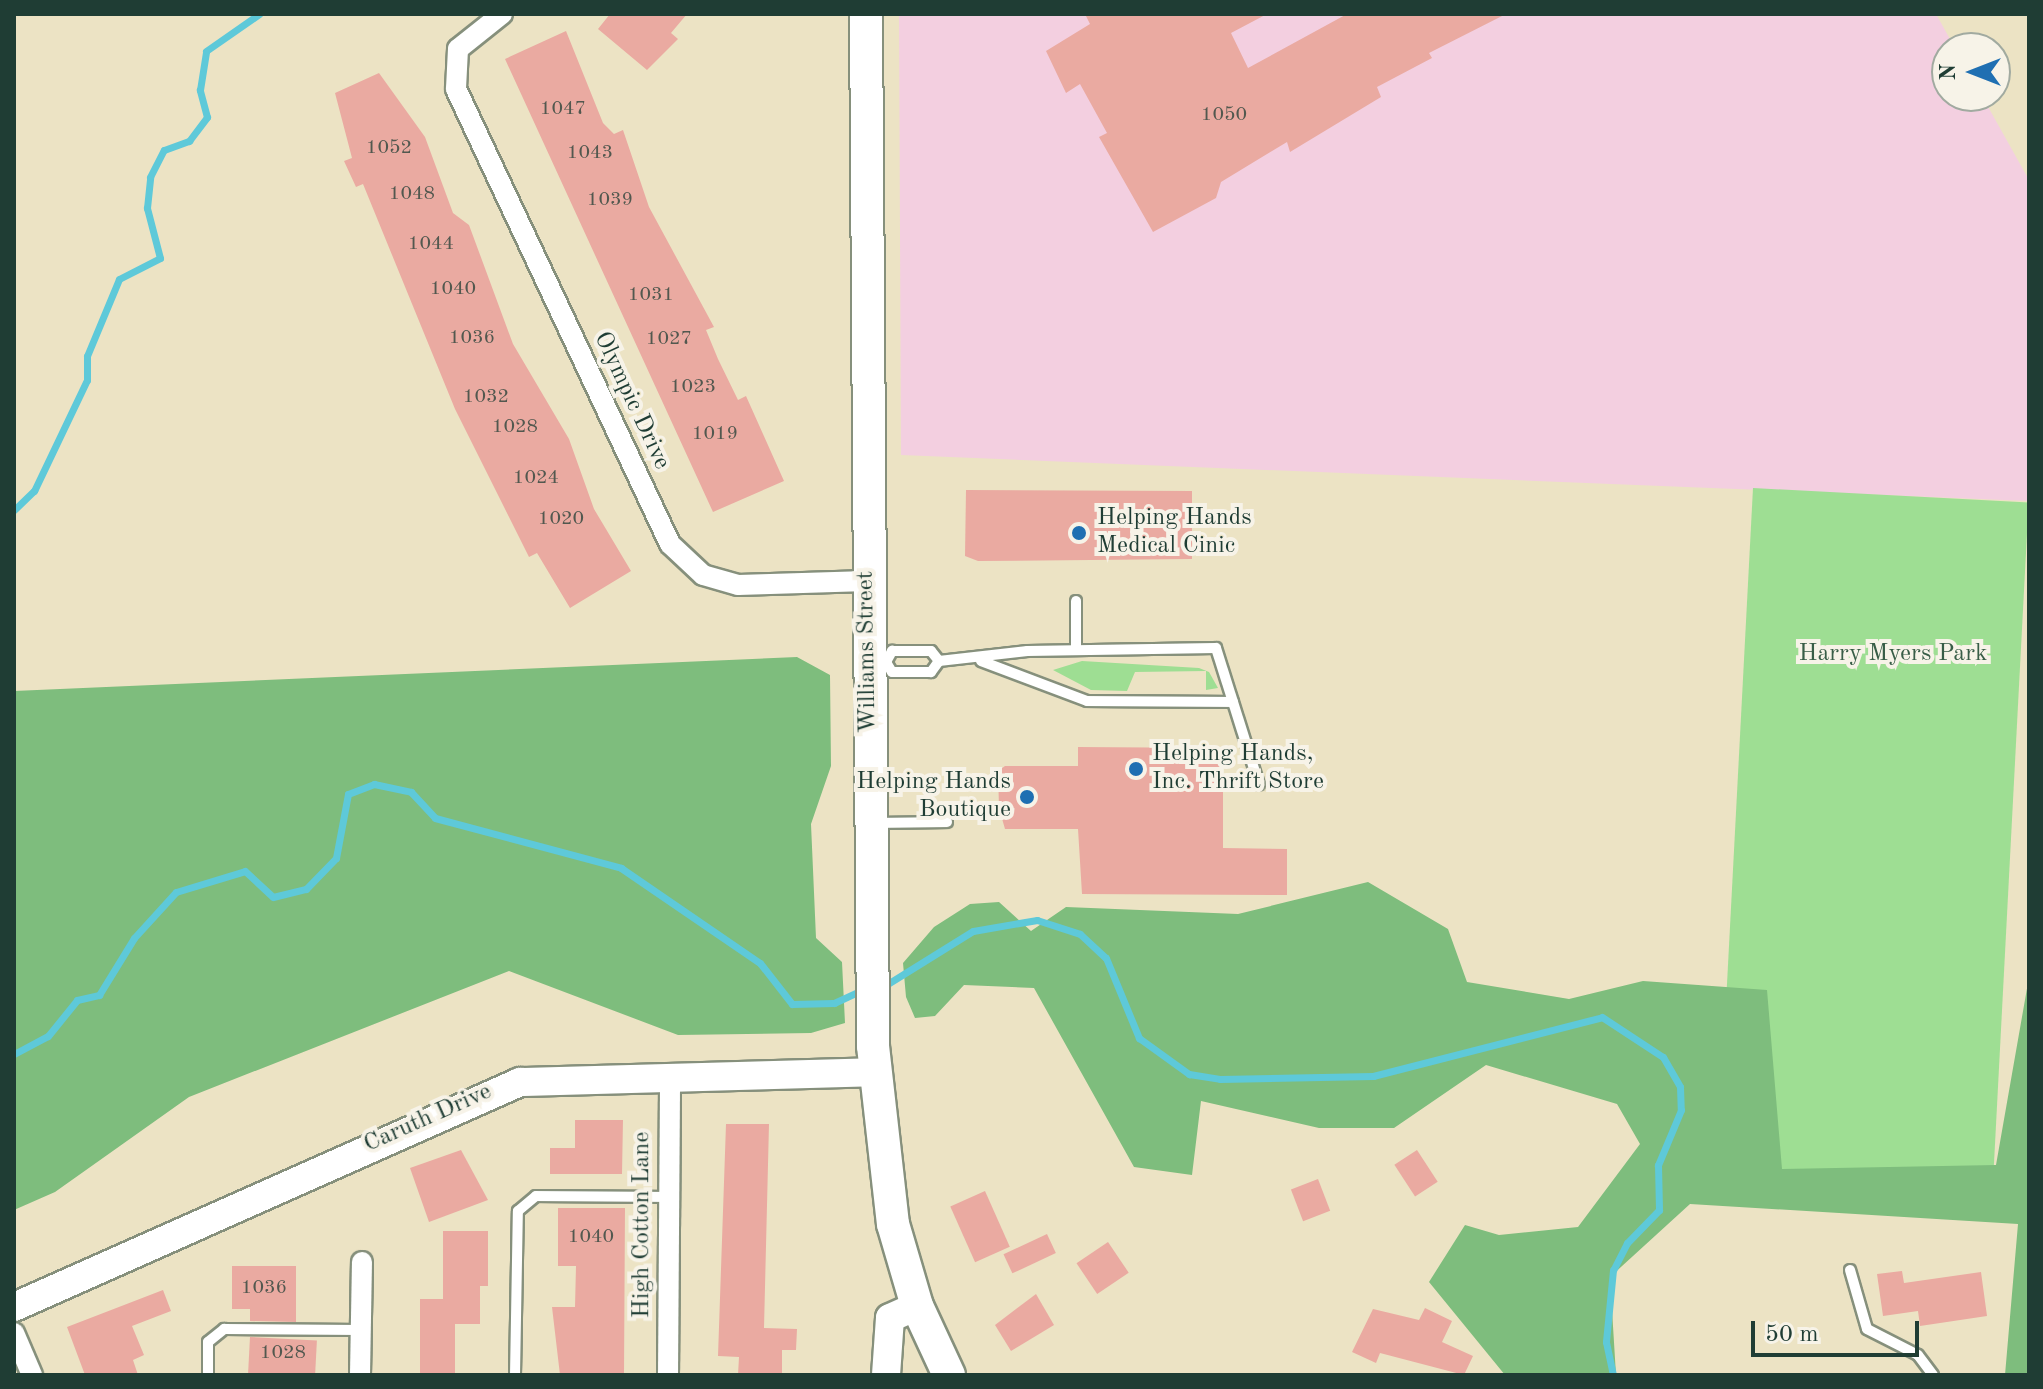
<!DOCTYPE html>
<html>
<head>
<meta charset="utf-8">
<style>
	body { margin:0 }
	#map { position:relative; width:2043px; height:1389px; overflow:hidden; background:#ece3c4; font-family:"Old Standard TT",serif }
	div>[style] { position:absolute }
	.built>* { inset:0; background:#f3cfe0 }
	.green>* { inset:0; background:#9ede93; transform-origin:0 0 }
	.forest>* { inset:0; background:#7ebd7d }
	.stream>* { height:7px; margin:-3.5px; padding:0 3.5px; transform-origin:3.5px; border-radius:3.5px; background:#5ec9d9 }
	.building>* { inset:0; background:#eaaaa1; transform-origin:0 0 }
	.roads { filter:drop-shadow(2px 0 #86907c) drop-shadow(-2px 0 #86907c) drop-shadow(0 2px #86907c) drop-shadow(0 -2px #86907c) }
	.lane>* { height:10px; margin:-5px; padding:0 5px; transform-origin:5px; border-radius:5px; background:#fff }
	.street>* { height:20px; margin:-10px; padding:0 10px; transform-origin:10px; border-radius:10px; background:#fff }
	.secondary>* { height:28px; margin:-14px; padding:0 14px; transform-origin:14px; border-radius:14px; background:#fff }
	.primary>* { height:32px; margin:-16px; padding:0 16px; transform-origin:16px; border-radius:16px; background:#fff }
	.dots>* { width:22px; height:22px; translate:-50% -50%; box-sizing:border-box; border:4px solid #f7f3e8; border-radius:50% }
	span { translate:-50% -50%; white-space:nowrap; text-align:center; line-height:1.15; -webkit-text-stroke:8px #f7f3e8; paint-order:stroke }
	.number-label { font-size:20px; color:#52584f }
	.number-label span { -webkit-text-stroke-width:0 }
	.street-label { font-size:24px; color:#1f3d34 }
	.poi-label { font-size:24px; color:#1f3d34 }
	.left { translate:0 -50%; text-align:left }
	.right { translate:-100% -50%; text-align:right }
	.park-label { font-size:24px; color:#385d47 }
	.frame { position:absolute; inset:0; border:16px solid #1f3d34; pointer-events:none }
	.north { position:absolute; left:1931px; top:32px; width:80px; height:80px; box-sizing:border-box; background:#f7f3e8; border:2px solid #a1aaa0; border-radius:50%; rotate:270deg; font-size:22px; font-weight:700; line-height:32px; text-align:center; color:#1f3d34 }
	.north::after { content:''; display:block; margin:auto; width:28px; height:36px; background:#1f6fb2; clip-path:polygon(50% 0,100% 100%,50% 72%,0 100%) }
	.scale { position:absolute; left:1751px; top:1321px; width:168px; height:36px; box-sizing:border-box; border:4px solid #1f3d34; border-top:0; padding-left:10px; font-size:24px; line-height:28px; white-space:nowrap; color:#1f3d34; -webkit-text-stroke:6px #f7f3e8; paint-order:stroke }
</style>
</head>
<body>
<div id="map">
	<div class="built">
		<i style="clip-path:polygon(899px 14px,1936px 14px,1955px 48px,1947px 48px,1947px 96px,1982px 96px,2029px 180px,2029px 501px,901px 455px)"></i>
	</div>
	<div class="green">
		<i style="left:1753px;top:488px;width:276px;height:708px;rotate:3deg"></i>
		<i style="clip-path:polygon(1082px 661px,1199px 668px,1209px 672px,1218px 688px,1206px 690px,1206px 671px,1135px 672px,1127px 691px,1091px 690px,1053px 670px)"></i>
	</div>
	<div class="forest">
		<i style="clip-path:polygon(797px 657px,830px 675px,831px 766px,811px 824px,816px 938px,842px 962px,845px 1023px,811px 1033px,678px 1035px,509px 971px,189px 1097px,55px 1192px,14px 1210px,14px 691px)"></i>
		<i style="clip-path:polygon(1368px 882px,1448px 929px,1467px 982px,1569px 999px,1643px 981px,1767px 990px,1782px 1169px,1996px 1165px,2029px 977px,2029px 1375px,2005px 1375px,2018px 1224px,1690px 1204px,1610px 1277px,1616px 1375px,1505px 1375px,1429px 1282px,1465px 1225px,1499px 1235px,1578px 1227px,1640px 1144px,1617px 1104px,1486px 1065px,1394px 1128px,1319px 1128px,1201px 1101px,1192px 1175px,1134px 1167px,1034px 988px,964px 985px,935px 1016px,915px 1018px,906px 997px,903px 963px,934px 927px,970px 904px,999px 902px,1031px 931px,1066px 907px,1238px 914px)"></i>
	</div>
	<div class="stream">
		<i style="left:14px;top:510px;width:28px;rotate:-44deg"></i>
		<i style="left:34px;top:491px;width:123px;rotate:-64.5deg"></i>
		<i style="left:87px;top:380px;width:24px;rotate:-90deg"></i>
		<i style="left:87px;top:356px;width:83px;rotate:-67.4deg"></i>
		<i style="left:119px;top:279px;width:46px;rotate:-27.1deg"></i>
		<i style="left:160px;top:258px;width:52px;rotate:-104.6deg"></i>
		<i style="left:147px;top:208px;width:31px;rotate:-84deg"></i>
		<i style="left:150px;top:177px;width:30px;rotate:-63deg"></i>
		<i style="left:164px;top:150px;width:27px;rotate:-20deg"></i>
		<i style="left:189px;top:141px;width:30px;rotate:-53deg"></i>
		<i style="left:207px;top:117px;width:28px;rotate:-105deg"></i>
		<i style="left:200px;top:90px;width:39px;rotate:-81deg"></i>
		<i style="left:206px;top:51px;width:65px;rotate:-34.9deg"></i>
		<i style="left:881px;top:988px;width:108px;rotate:-31.8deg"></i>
		<i style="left:973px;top:931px;width:65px;rotate:-9.8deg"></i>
		<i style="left:1037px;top:920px;width:45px;rotate:18deg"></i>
		<i style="left:1080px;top:934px;width:35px;rotate:43deg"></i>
		<i style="left:1106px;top:958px;width:87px;rotate:67.6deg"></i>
		<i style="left:1139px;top:1038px;width:62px;rotate:35.8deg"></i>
		<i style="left:1189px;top:1074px;width:31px;rotate:9deg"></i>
		<i style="left:1220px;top:1079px;width:153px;rotate:-1.1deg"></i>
		<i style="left:1373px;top:1076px;width:236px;rotate:-14.4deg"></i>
		<i style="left:1602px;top:1017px;width:73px;rotate:33.3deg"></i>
		<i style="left:1663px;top:1057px;width:34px;rotate:60deg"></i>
		<i style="left:1680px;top:1087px;width:23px;rotate:88deg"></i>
		<i style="left:1681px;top:1110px;width:60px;rotate:112.7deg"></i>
		<i style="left:1658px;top:1165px;width:45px;rotate:88.7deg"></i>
		<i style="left:1659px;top:1210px;width:46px;rotate:134.1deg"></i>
		<i style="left:1627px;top:1243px;width:30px;rotate:117deg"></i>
		<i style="left:1613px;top:1270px;width:72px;rotate:95.6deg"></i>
		<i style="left:1606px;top:1342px;width:34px;rotate:78deg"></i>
		<i style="left:14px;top:1054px;width:38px;rotate:-28deg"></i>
		<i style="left:48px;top:1036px;width:46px;rotate:-51.1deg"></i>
		<i style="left:77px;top:1000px;width:23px;rotate:-13deg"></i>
		<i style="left:99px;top:995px;width:67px;rotate:-58.4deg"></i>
		<i style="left:134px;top:938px;width:62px;rotate:-47.6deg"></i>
		<i style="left:176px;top:892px;width:72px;rotate:-16.9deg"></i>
		<i style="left:245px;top:871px;width:38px;rotate:43deg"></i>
		<i style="left:273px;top:897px;width:34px;rotate:-14deg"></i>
		<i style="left:306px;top:889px;width:43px;rotate:-45.9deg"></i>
		<i style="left:336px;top:858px;width:65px;rotate:-79.4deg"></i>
		<i style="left:348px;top:794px;width:28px;rotate:-21deg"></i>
		<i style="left:374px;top:784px;width:38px;rotate:12deg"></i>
		<i style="left:411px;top:792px;width:35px;rotate:47deg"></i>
		<i style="left:435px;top:818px;width:193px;rotate:15deg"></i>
		<i style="left:621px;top:868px;width:168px;rotate:34.4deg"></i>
		<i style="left:760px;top:963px;width:52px;rotate:52deg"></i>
		<i style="left:792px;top:1004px;width:42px;rotate:-1.4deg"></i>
		<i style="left:834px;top:1003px;width:33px;rotate:-25deg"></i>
	</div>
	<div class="building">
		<i style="clip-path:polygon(610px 14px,687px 14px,671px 33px,678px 39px,647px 70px,598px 29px)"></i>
		<i style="clip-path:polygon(1085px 14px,1267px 14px,1231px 33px,1248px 68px,1347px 14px,1506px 14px,1429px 53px,1432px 58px,1377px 87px,1381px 97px,1290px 152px,1287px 142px,1221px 182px,1216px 198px,1153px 232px,1099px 137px,1107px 133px,1080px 84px,1066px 93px,1046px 51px,1090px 24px)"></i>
		<i style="clip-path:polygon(566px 31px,603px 123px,614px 134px,623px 130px,649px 207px,714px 327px,706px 330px,718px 359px,738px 400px,746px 396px,784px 481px,713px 512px,505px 59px)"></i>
		<i style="clip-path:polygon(379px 73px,425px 137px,453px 213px,469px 225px,513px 344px,569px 439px,594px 509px,631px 571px,570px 608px,537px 553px,529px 557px,455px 409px,363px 184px,356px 187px,344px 161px,352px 158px,335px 93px)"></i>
		<i style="clip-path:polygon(966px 490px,1192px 491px,1192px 559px,978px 561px,965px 556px)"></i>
		<i style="clip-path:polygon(1078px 747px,1223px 748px,1223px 848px,1287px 849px,1287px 895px,1082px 894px,1078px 829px,1005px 829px,999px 808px,998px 771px,1005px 766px,1078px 766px)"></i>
		<i style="clip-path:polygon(575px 1120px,623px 1120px,622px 1174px,550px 1174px,550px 1148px,575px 1148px)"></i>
		<i style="clip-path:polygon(726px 1124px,769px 1124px,764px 1328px,797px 1329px,796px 1350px,782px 1350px,782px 1375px,738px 1375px,739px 1357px,718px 1356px)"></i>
		<i style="clip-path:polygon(461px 1150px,488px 1200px,429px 1222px,410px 1168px)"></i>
		<i style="left:1417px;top:1150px;width:38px;height:27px;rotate:57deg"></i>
		<i style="left:1318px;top:1179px;width:34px;height:29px;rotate:69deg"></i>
		<i style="left:985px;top:1191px;width:61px;height:38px;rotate:66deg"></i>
		<i style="clip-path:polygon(558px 1208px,625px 1208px,624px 1375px,560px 1375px,552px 1307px,575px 1307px,576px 1266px,558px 1266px)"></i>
		<i style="clip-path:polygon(443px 1231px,488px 1231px,488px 1286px,480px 1286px,480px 1324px,455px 1324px,455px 1375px,420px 1375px,420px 1299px,443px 1299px)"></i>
		<i style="left:1047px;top:1234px;width:21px;height:48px;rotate:65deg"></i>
		<i style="left:1108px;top:1242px;width:37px;height:38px;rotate:56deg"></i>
		<i style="clip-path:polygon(232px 1266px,296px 1266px,296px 1322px,250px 1321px,250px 1309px,232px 1309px)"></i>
		<i style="clip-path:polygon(1902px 1271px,1904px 1283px,1981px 1272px,1987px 1316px,1920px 1326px,1918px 1311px,1883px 1316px,1877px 1274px)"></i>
		<i style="clip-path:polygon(163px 1290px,171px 1311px,132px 1326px,144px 1355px,133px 1360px,138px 1375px,85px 1375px,67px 1327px)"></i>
		<i style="clip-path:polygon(1036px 1294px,1054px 1325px,1011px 1351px,995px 1325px)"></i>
		<i style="clip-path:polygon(1425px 1308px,1452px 1321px,1442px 1342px,1473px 1356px,1464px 1375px,1380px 1353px,1376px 1363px,1352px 1352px,1373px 1309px,1419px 1320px)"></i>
		<i style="left:250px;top:1337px;width:67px;height:38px;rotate:3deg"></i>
	</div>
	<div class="roads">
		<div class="lane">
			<i style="left:1076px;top:601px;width:49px;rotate:90deg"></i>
			<i style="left:892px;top:651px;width:39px"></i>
			<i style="left:931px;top:651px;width:13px;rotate:51deg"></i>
			<i style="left:939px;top:661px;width:14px;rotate:126deg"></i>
			<i style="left:931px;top:672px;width:39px;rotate:180deg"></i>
			<i style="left:892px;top:672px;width:12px;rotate:-121deg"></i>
			<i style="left:886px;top:662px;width:13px;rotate:-61deg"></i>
			<i style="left:939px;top:661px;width:89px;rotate:-6.5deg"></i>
			<i style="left:1027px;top:651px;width:189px;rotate:-0.9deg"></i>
			<i style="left:1216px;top:648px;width:143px;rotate:72.5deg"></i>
			<i style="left:981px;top:661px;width:113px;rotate:20.7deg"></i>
			<i style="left:1087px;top:701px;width:146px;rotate:0.4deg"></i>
			<i style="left:877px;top:823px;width:70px;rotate:-0.8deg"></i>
			<i style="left:1850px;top:1270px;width:61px;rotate:73.9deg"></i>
			<i style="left:1867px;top:1329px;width:57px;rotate:27deg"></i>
			<i style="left:1918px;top:1355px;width:25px;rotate:53deg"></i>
			<i style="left:208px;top:1375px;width:33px;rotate:-90deg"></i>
			<i style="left:208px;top:1342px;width:21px;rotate:-39deg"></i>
			<i style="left:224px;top:1329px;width:137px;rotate:0.4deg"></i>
			<i style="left:515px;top:1375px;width:164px;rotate:-89deg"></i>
			<i style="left:518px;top:1211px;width:23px;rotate:-40deg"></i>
			<i style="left:536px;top:1196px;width:134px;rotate:0.4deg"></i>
		</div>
		<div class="street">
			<i style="left:502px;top:14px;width:56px;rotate:141.5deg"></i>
			<i style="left:458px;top:49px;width:40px;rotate:92.9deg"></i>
			<i style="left:456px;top:89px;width:503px;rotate:64.81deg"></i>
			<i style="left:670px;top:544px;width:45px;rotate:43.2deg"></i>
			<i style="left:703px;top:575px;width:36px;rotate:16deg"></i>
			<i style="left:738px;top:585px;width:129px;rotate:-1.8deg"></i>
			<i style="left:14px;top:1333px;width:46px;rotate:66.8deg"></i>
			<i style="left:360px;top:1375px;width:113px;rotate:-89deg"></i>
			<i style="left:668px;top:1375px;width:300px;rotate:-89.6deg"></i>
		</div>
		<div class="secondary">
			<i style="left:14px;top:1307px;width:554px;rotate:-23.97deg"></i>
			<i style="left:520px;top:1082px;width:356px;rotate:-1.6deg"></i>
			<i style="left:886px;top:1375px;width:57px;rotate:-86deg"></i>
			<i style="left:890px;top:1318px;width:30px;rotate:-24deg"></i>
		</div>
		<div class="primary">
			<i style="left:866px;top:14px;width:1032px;rotate:89.61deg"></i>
			<i style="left:873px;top:1046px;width:179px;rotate:83.6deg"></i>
			<i style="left:893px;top:1224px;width:85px;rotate:73.7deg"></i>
			<i style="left:917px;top:1306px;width:76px;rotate:65.1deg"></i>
		</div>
	</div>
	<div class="dots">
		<i style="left:1079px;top:533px;background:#1f6fb2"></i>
		<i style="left:1136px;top:769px;background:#1f6fb2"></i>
		<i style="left:1027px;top:797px;background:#1f6fb2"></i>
	</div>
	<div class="number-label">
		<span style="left:563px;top:109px">1047</span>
		<span style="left:1224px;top:115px">1050</span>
		<span style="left:389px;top:148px">1052</span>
		<span style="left:590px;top:153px">1043</span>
		<span style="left:412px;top:194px">1048</span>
		<span style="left:610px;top:200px">1039</span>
		<span style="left:431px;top:244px">1044</span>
		<span style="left:453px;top:289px">1040</span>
		<span style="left:651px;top:295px">1031</span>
		<span style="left:472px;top:338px">1036</span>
		<span style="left:669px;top:339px">1027</span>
		<span style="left:693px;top:387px">1023</span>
		<span style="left:486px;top:397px">1032</span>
		<span style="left:515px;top:427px">1028</span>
		<span style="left:715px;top:434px">1019</span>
		<span style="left:536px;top:478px">1024</span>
		<span style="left:561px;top:519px">1020</span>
		<span style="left:591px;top:1237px">1040</span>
		<span style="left:264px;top:1288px">1036</span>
		<span style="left:283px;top:1353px">1028</span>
	</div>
	<div class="street-label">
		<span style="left:631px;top:401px;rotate:65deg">Olympic Drive</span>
		<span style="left:868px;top:652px;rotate:-91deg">Williams Street</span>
		<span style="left:428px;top:1119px;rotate:-24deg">Caruth Drive</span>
		<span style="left:643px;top:1225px;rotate:-90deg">High Cotton Lane</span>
	</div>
	<div class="poi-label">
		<span class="left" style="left:1097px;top:533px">Helping Hands<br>Medical Cinic</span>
		<span class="left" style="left:1152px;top:769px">Helping Hands,<br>Inc. Thrift Store</span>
		<span class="right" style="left:1011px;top:797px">Helping Hands<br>Boutique</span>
	</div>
	<div class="park-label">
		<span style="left:1893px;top:655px">Harry Myers Park</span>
	</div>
	<div class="frame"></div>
	<div class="north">N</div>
	<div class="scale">50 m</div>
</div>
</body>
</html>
